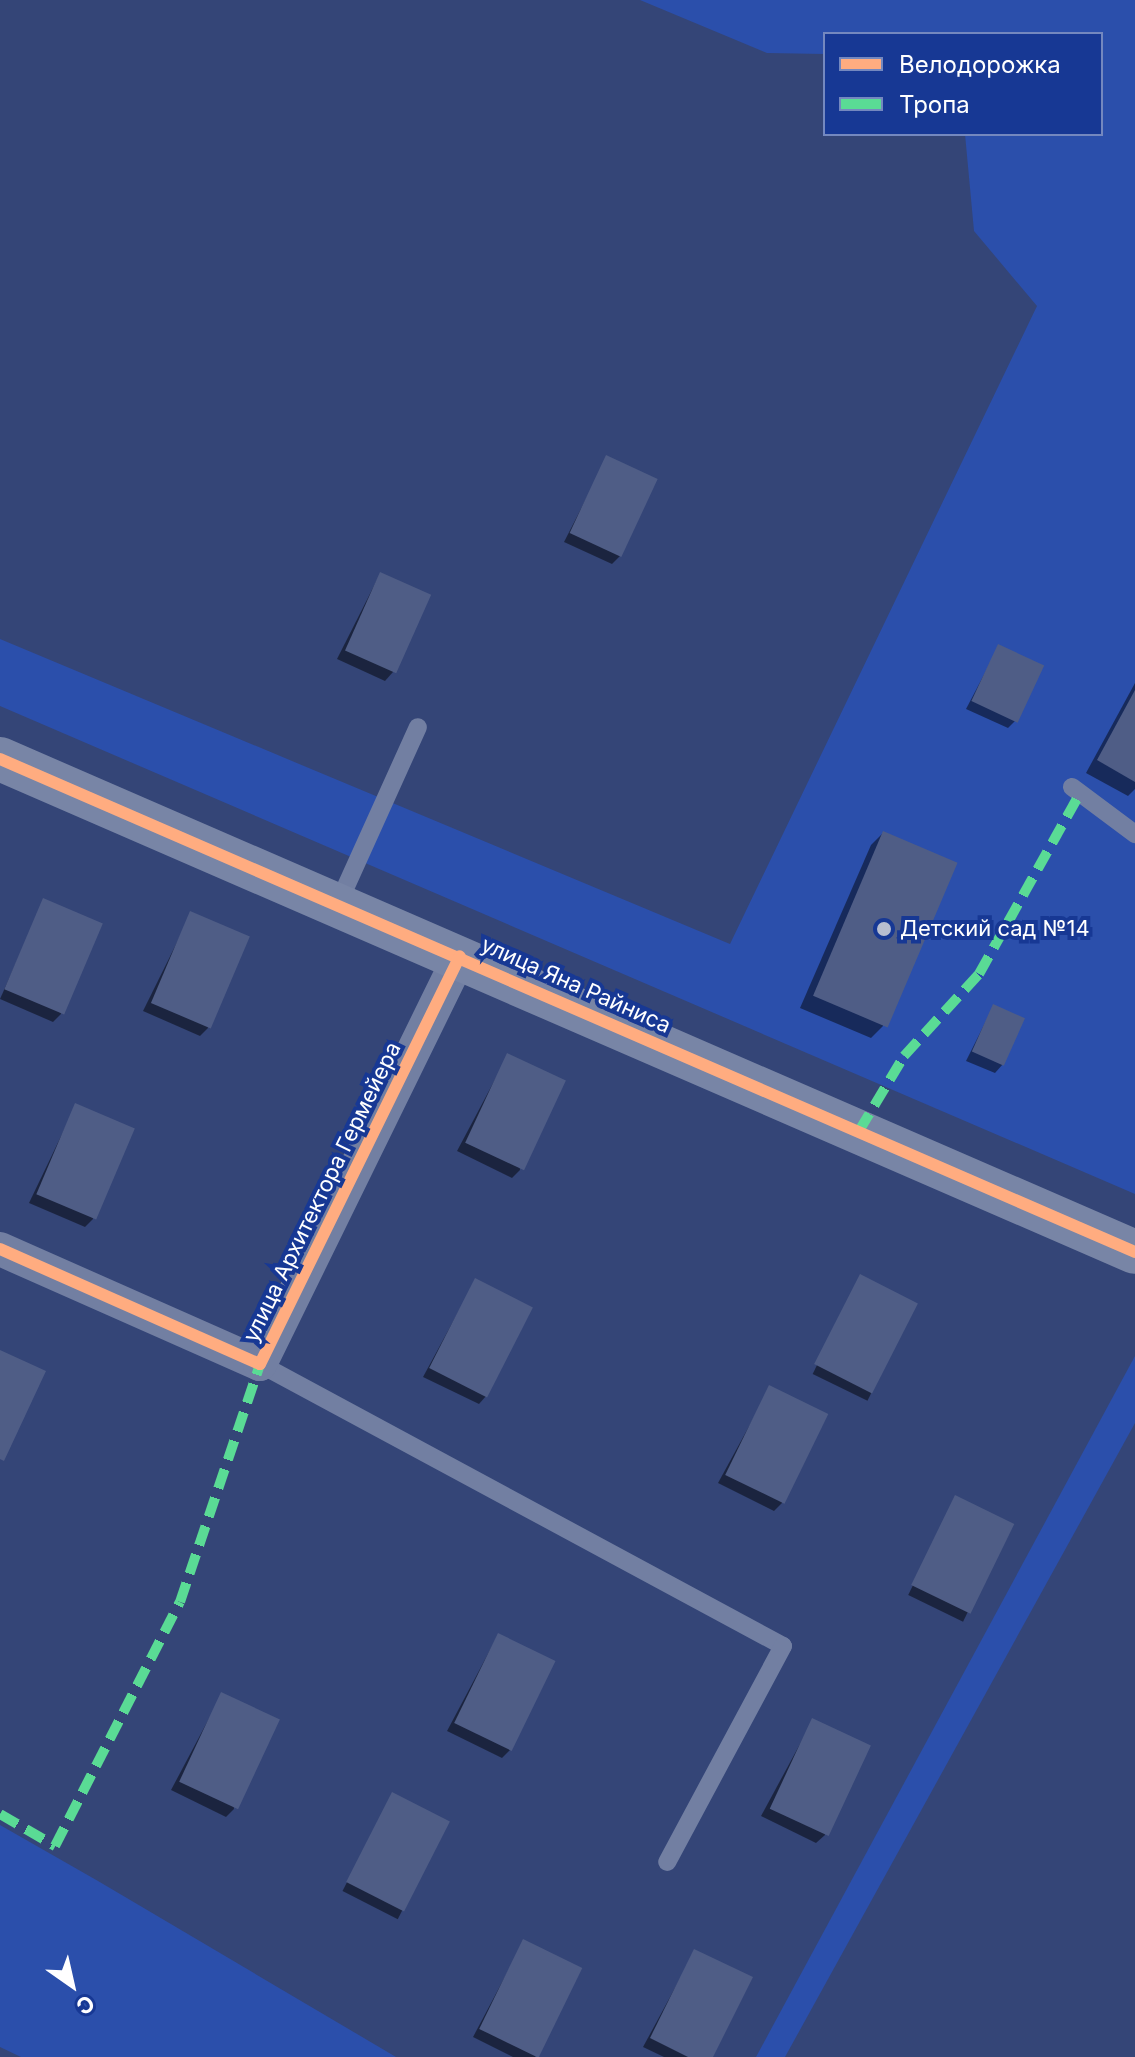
<!DOCTYPE html>
<html>
<head>
<meta charset="utf-8">
<style>
	body { margin:0 }
	#map { position:relative; width:1135px; height:2057px; overflow:hidden; background:#344577; font-family:Inter,sans-serif }
	div>[style] { position:absolute }
	.green>* { inset:0; background:#2b4fab }
	.shadow>* { inset:0; background:#0007; transform-origin:0 0 }
	.building>* { inset:0; background:#4f5d86; transform-origin:0 0 }
	.lane>* { height:18px; margin:-9px; padding:0 9px; transform-origin:9px; border-radius:9px; background:#727fa2 }
	.street>* { height:34px; margin:-17px; padding:0 17px; transform-origin:17px; border-radius:17px; background:#727fa2 }
	.secondary>* { height:44px; margin:-22px; padding:0 22px; transform-origin:22px; border-radius:22px; background:#7885a6 }
	.quiet>* { height:10px; margin-top:-5px; transform-origin:0; background:repeating-linear-gradient(90deg,#5adb95 0 20px,transparent 0 30px) }
	.cycleway>* { height:12px; margin:-6px; padding:0 6px; transform-origin:6px; border-radius:6px; background:#ffac80 }
	.dots>* { width:22px; height:22px; translate:-50% -50%; box-sizing:border-box; border:4px solid #173894; border-radius:50% }
	span { translate:-50% -50%; white-space:nowrap; text-align:center; line-height:1.15; -webkit-text-stroke:8px #173894; paint-order:stroke }
	.poi-label { font-size:22px; color:#fff }
	.left { translate:0 -50%; text-align:left }
	.street-label { font-size:22px; color:#fff }
	.legend { position:absolute; left:823px; top:32px; width:280px; height:104px; box-sizing:border-box; background:#173894; border:2px solid #7488bf; margin:0; padding:10px 14px; list-style:none; font-size:24px; color:#fff }
	.legend li { display:flex; align-items:center; gap:16px; height:40px }
	.legend b { width:40px; border:2px solid #7488bf }
	.north { position:absolute; left:32px; top:1945px; width:80px; height:80px; -webkit-text-stroke:6px #173894; paint-order:stroke; rotate:146deg; font-size:22px; font-weight:700; line-height:32px; text-align:center; color:#fff }
	.north::after { content:''; display:block; margin:auto; width:28px; height:36px; background:#fff; clip-path:polygon(50% 0,100% 100%,50% 72%,0 100%) }
</style>
</head>
<body>
<div id="map">
	<div class="green">
		<i style="clip-path:polygon(640px 0,1135px 0,1135px 1194px,0 706px,0 639px,730px 944px,1037px 306px,974px 231px,965px 134px,1101px 134px,1101px 34px,825px 34px,825px 54px,767px 53px)"></i>
		<i style="clip-path:polygon(1135px 1356px,1135px 1423px,785px 2057px,756px 2057px)"></i>
		<i style="clip-path:polygon(0 1825px,98px 1881px,396px 2057px,21px 2057px,0 2047px)"></i>
	</div>
	<div class="shadow">
		<i style="clip-path:polygon(607px 458px,620px 556px,612px 564px,564px 542px)"></i>
		<i style="clip-path:polygon(380px 574px,393px 672px,385px 681px,337px 659px)"></i>
		<i style="clip-path:polygon(999px 646px,1016px 720px,1008px 728px,966px 709px)"></i>
		<i style="clip-path:polygon(1135px 683px,1135px 789px,1128px 796px,1086px 773px)"></i>
		<i style="clip-path:polygon(883px 833px,883px 1026px,871px 1038px,800px 1008px,871px 845px)"></i>
		<i style="clip-path:polygon(44px 900px,61px 1014px,53px 1022px,0 999px)"></i>
		<i style="clip-path:polygon(191px 914px,208px 1028px,200px 1036px,143px 1011px)"></i>
		<i style="clip-path:polygon(993px 1007px,1003px 1064px,995px 1073px,966px 1061px)"></i>
		<i style="clip-path:polygon(508px 1055px,520px 1170px,512px 1178px,457px 1151px)"></i>
		<i style="clip-path:polygon(76px 1105px,93px 1219px,85px 1227px,29px 1203px)"></i>
		<i style="left:860px;top:1277px;width:61px;height:108px;rotate:26deg"></i>
		<i style="clip-path:polygon(475px 1281px,487px 1395px,479px 1404px,423px 1377px)"></i>
		<i style="clip-path:polygon(770px 1388px,782px 1503px,774px 1511px,718px 1483px)"></i>
		<i style="left:956px;top:1497px;width:61px;height:109px;rotate:26deg"></i>
		<i style="clip-path:polygon(498px 1635px,510px 1750px,502px 1758px,447px 1731px)"></i>
		<i style="clip-path:polygon(222px 1694px,234px 1809px,226px 1817px,171px 1790px)"></i>
		<i style="clip-path:polygon(813px 1720px,825px 1835px,816px 1843px,761px 1816px)"></i>
		<i style="left:392px;top:1794px;width:62px;height:109px;rotate:27deg"></i>
		<i style="clip-path:polygon(524px 1941px,536px 2056px,535px 2057px,513px 2057px,473px 2037px)"></i>
		<i style="clip-path:polygon(695px 1951px,711px 2057px,664px 2057px,643px 2047px)"></i>
	</div>
	<div class="building">
		<i style="left:606px;top:455px;width:57px;height:86px;rotate:25deg"></i>
		<i style="left:380px;top:572px;width:56px;height:86px;rotate:24deg"></i>
		<i style="left:998px;top:644px;width:51px;height:63px;rotate:25deg"></i>
		<i style="clip-path:polygon(1135px 690px,1135px 782px,1097px 760px)"></i>
		<i style="left:883px;top:831px;width:81px;height:179px;rotate:23deg"></i>
		<i style="left:43px;top:898px;width:65px;height:99px;rotate:23deg"></i>
		<i style="left:190px;top:911px;width:65px;height:100px;rotate:23deg"></i>
		<i style="left:993px;top:1004px;width:35px;height:52px;rotate:24deg"></i>
		<i style="left:507px;top:1053px;width:65px;height:99px;rotate:25deg"></i>
		<i style="left:75px;top:1103px;width:65px;height:99px;rotate:23deg"></i>
		<i style="left:860px;top:1274px;width:65px;height:101px;rotate:27deg"></i>
		<i style="left:475px;top:1278px;width:65px;height:101px;rotate:27deg"></i>
		<i style="clip-path:polygon(0 1350px,46px 1371px,4px 1461px,0 1459px)"></i>
		<i style="left:769px;top:1385px;width:66px;height:100px;rotate:26deg"></i>
		<i style="left:955px;top:1495px;width:66px;height:100px;rotate:26deg"></i>
		<i style="left:498px;top:1633px;width:64px;height:100px;rotate:26deg"></i>
		<i style="left:221px;top:1692px;width:65px;height:99px;rotate:25deg"></i>
		<i style="left:812px;top:1718px;width:65px;height:100px;rotate:25deg"></i>
		<i style="left:392px;top:1792px;width:65px;height:101px;rotate:27deg"></i>
		<i style="left:523px;top:1939px;width:66px;height:100px;rotate:26deg"></i>
		<i style="clip-path:polygon(694px 1949px,753px 1977px,713px 2057px,688px 2057px,650px 2038px)"></i>
	</div>
	<div class="lane">
		<i style="left:1072px;top:787px;width:79px;rotate:36.7deg"></i>
		<i style="left:338px;top:904px;width:194px;rotate:-65.7deg"></i>
		<i style="left:260px;top:1364px;width:594px;rotate:28.33deg"></i>
		<i style="left:783px;top:1646px;width:245px;rotate:118.2deg"></i>
	</div>
	<div class="street">
		<i style="left:0;top:1249px;width:284px;rotate:23.9deg"></i>
		<i style="left:260px;top:1364px;width:454px;rotate:-63.9deg"></i>
	</div>
	<div class="secondary">
		<i style="left:0;top:759px;width:1237px;rotate:23.48deg"></i>
	</div>
	<div class="quiet">
		<i style="left:859px;top:1131px;width:87px;rotate:-59deg"></i>
		<i style="left:904px;top:1056px;width:111px;rotate:-47.6deg"></i>
		<i style="left:979px;top:974px;width:207px;rotate:-60.8deg"></i>
		<i style="left:0;top:1814px;width:64px;rotate:30.2deg"></i>
		<i style="left:55px;top:1846px;width:274px;rotate:-62.9deg"></i>
		<i style="left:180px;top:1602px;width:251px;rotate:-71.4deg"></i>
	</div>
	<div class="cycleway">
		<i style="left:0;top:759px;width:1237px;rotate:23.48deg"></i>
		<i style="left:0;top:1249px;width:284px;rotate:23.9deg"></i>
		<i style="left:260px;top:1364px;width:454px;rotate:-63.9deg"></i>
	</div>
	<div class="dots">
		<i style="left:884px;top:929px;background:#b8becf"></i>
	</div>
	<div class="poi-label">
		<span class="left" style="left:900px;top:929px">Детский сад №14</span>
	</div>
	<div class="street-label">
		<span style="left:576px;top:985px;rotate:24deg">улица Яна Райниса</span>
		<span style="left:322px;top:1192px;rotate:-64deg">улица Архитектора Гермейера</span>
	</div>
	<ul class="legend">
	<li><b style="height:10px;background:#ffac80"></b>Велодорожка</li>
	<li><b style="height:10px;background:#5adb95"></b>Тропа</li>
	</ul>
	<div class="north">С</div>
</div>
</body>
</html>
